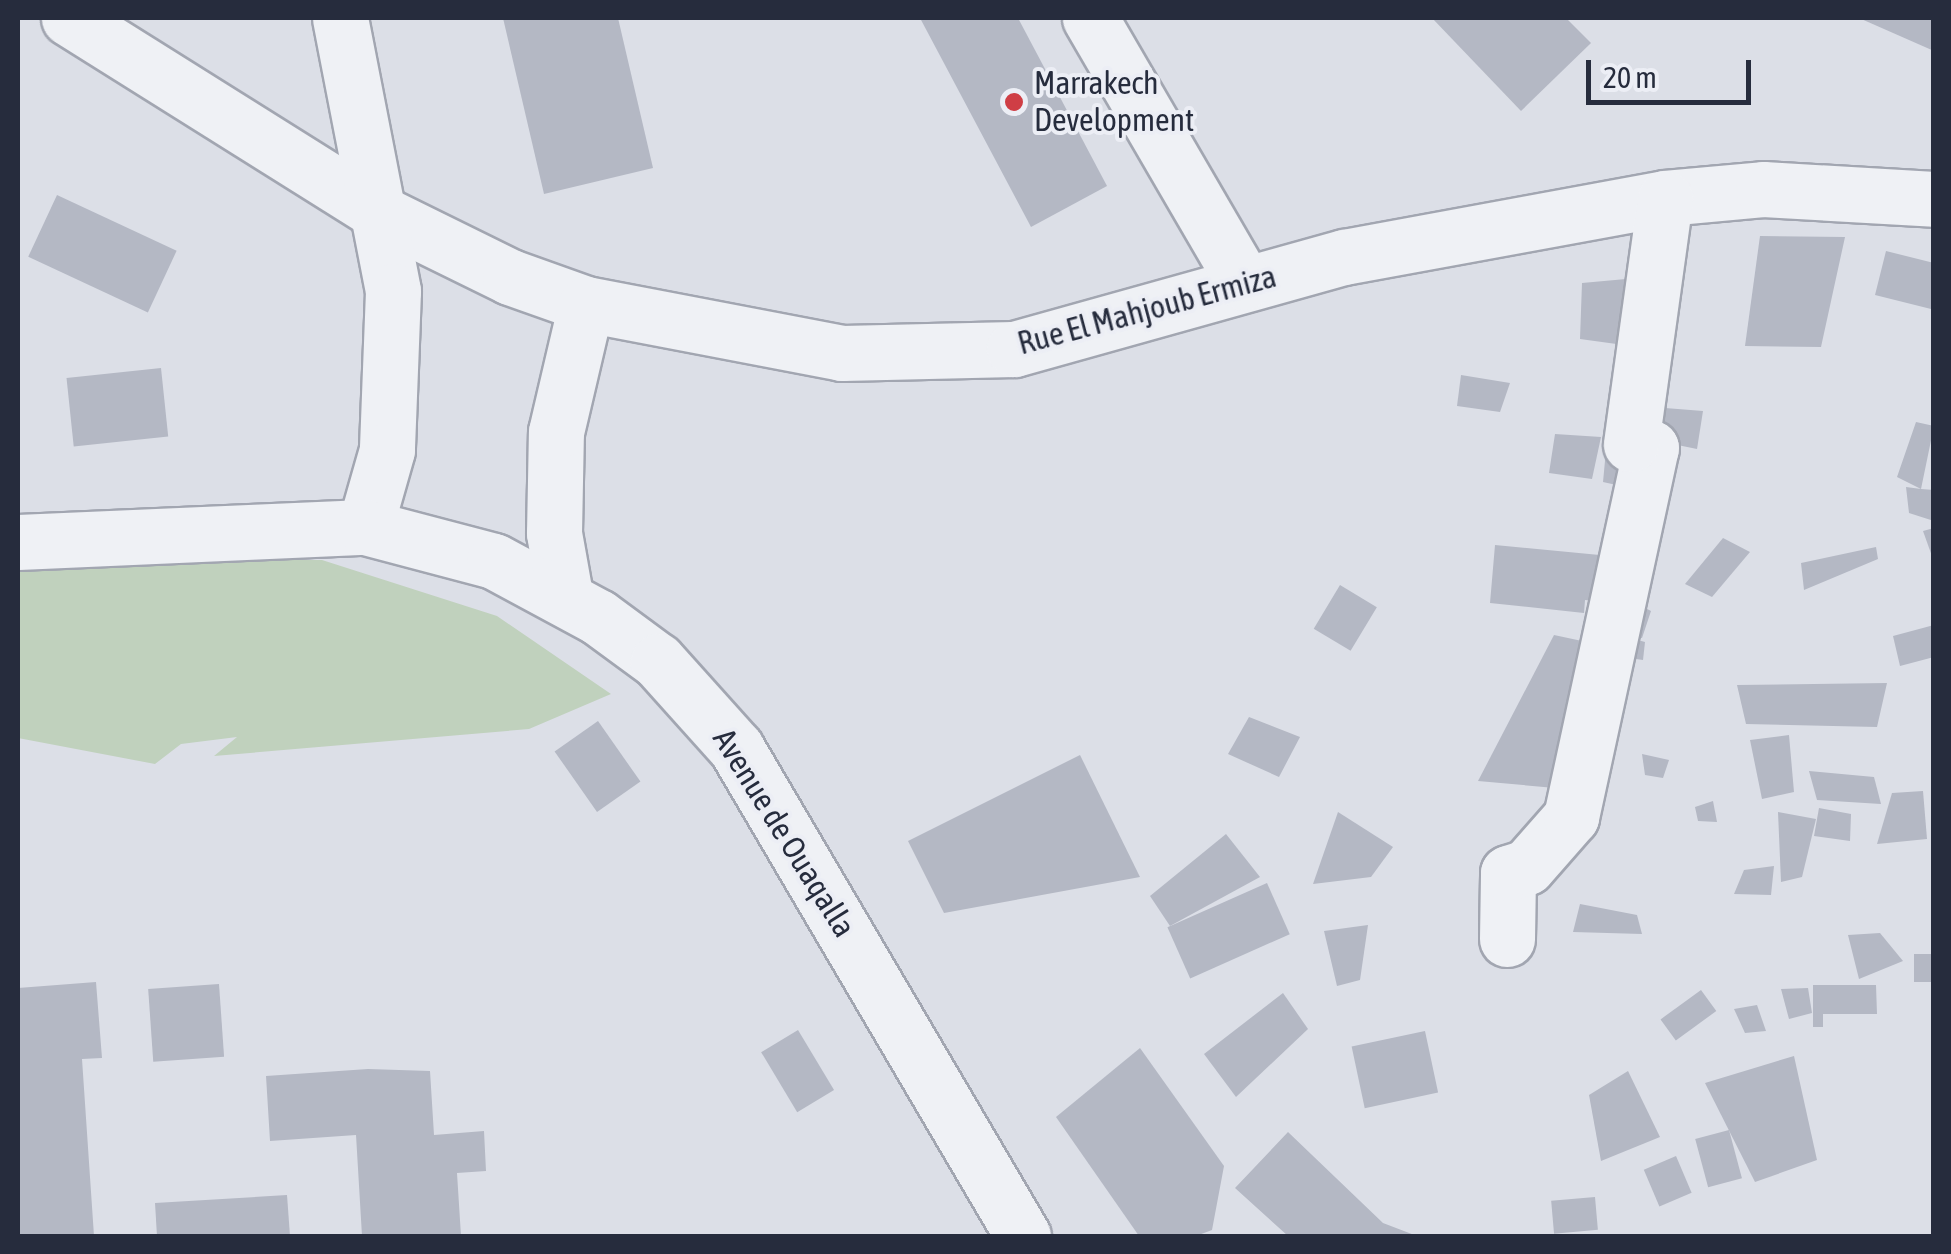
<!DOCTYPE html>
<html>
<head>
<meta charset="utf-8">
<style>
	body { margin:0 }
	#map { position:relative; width:1951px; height:1254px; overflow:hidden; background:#dcdfe7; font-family:"Asap Condensed",sans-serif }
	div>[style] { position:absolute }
	.green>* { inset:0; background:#c0d1bd }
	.building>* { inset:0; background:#b4b8c4; transform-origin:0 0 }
	.roads { filter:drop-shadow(2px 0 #a2a6b1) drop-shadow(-2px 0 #a2a6b1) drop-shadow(0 2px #a2a6b1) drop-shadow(0 -2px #a2a6b1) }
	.minor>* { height:55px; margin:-27.5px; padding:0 27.5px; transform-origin:27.5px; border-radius:27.5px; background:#eff1f5 }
	.dots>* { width:28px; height:28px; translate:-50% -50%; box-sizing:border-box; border:5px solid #eceef5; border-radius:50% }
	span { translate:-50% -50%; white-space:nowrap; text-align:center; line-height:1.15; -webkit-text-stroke:8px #eceef5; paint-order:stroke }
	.poi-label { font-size:32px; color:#262c3d }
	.left { translate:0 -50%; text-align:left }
	.street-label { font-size:32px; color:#262c3d }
	.frame { position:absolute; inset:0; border:20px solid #262c3d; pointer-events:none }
	.scale { position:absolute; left:1586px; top:60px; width:165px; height:45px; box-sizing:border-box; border:5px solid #262c3d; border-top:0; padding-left:12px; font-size:30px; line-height:35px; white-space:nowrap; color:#262c3d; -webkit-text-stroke:8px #eceef5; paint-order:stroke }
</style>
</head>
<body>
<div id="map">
	<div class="green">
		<i style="clip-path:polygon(98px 560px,322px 560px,497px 616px,611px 694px,529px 729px,214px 756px,237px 737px,181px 744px,155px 764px,18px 738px,18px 566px)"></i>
	</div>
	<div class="building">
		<i style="clip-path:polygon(503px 18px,618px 18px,653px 168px,544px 194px)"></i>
		<i style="clip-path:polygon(920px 18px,1018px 18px,1107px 186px,1031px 227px)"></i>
		<i style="clip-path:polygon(1432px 18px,1566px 18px,1591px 43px,1521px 111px)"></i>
		<i style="clip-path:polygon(1859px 18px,1934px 18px,1934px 51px)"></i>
		<i style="left:57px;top:195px;width:132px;height:68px;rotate:25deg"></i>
		<i style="clip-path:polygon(1760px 236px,1845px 237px,1821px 347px,1745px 346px)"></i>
		<i style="clip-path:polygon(1886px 251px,1934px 263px,1931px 309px,1875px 295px)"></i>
		<i style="clip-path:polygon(1648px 277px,1631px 346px,1580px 339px,1582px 283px)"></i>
		<i style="left:161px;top:368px;width:69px;height:95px;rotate:84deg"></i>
		<i style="clip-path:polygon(1461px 375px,1510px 383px,1500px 412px,1457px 406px)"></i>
		<i style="clip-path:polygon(1665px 408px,1703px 411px,1697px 449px,1658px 441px)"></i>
		<i style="clip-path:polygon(1916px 422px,1934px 426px,1921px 489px,1934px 490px,1934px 521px,1909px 513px,1906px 487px,1921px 489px,1897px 477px)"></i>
		<i style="clip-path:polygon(1555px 434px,1601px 437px,1592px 479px,1549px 473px)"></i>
		<i style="clip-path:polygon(1606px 450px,1628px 454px,1621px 486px,1603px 482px)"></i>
		<i style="clip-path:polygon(1934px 528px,1934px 559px,1933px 559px,1923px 531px)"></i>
		<i style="clip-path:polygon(1723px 538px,1750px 552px,1712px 597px,1685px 584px)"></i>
		<i style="clip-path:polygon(1495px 545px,1610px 556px,1606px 602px,1585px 600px,1584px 613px,1490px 603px)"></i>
		<i style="clip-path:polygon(1876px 547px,1878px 559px,1804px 590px,1801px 563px)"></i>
		<i style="left:1340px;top:585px;width:43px;height:51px;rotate:31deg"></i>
		<i style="clip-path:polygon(1632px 601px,1651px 611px,1642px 638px,1627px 637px)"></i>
		<i style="clip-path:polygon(1934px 625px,1934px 657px,1900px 666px,1893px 636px)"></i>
		<i style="clip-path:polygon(1554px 635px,1596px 644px,1555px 788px,1478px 781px)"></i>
		<i style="clip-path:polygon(1627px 637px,1645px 642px,1643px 660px,1622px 657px)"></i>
		<i style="clip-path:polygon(1887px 683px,1877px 727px,1746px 724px,1737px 685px)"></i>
		<i style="clip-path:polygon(1249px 717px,1300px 737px,1279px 777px,1228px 754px)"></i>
		<i style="left:598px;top:721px;width:74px;height:53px;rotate:55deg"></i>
		<i style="clip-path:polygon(1789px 735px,1794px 792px,1762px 799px,1750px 740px)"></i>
		<i style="clip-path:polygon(1642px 754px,1669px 760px,1663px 778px,1645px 775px)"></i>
		<i style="clip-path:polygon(1080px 755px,1140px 877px,944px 913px,908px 841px)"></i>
		<i style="clip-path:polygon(1809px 771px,1874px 777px,1881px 804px,1817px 800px)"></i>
		<i style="clip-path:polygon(1923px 791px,1927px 839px,1877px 844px,1892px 793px)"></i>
		<i style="clip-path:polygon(1713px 801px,1717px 822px,1698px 821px,1695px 807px)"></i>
		<i style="clip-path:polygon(1819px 808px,1851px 814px,1850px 841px,1814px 836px)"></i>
		<i style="clip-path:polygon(1338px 812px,1393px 847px,1371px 877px,1313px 884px)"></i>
		<i style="clip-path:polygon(1778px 812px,1816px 819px,1802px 877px,1781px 882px)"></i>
		<i style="clip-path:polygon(1226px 834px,1260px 877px,1170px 926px,1150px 896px)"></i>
		<i style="clip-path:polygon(1774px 866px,1771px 895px,1734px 894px,1744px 870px)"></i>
		<i style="left:1267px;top:883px;width:56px;height:109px;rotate:66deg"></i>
		<i style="clip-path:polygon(1580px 904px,1637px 915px,1642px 934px,1573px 932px)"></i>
		<i style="clip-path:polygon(1368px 925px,1360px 980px,1337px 986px,1324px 931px)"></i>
		<i style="clip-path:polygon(1880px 933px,1903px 961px,1859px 979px,1848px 935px)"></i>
		<i style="left:1934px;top:954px;width:28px;height:20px;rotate:90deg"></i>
		<i style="clip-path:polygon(96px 982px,102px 1058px,82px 1059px,94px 1236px,18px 1236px,18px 988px)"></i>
		<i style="left:219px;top:984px;width:73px;height:71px;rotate:86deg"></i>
		<i style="clip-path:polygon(1813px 985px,1876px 985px,1877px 1014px,1823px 1014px,1823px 1027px,1813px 1027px)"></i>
		<i style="clip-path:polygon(1808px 988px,1812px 1013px,1789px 1019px,1781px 989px)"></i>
		<i style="left:1701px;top:990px;width:26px;height:50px;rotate:54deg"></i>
		<i style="clip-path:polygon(1283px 993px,1308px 1029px,1236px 1097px,1204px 1054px)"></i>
		<i style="clip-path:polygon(1757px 1005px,1766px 1031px,1745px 1033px,1734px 1009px)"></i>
		<i style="left:798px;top:1030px;width:70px;height:43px;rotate:59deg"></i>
		<i style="left:1425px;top:1031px;width:63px;height:75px;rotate:78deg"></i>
		<i style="clip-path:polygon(1140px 1048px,1224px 1166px,1212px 1230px,1196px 1236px,1139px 1236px,1056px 1117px)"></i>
		<i style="clip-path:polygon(1794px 1056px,1817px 1160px,1755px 1182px,1705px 1083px)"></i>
		<i style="clip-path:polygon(368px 1069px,430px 1071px,434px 1135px,484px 1131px,486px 1171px,457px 1173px,461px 1236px,362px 1236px,356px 1135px,270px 1141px,266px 1076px)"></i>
		<i style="clip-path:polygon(1628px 1071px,1660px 1137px,1601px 1161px,1589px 1095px)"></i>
		<i style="left:1729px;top:1130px;width:50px;height:35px;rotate:75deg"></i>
		<i style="clip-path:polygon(1288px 1132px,1383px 1223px,1417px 1236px,1288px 1236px,1235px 1188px)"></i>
		<i style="left:1676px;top:1156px;width:40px;height:35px;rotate:67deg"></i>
		<i style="clip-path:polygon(287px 1195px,290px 1236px,157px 1236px,155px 1203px)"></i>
		<i style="left:1595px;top:1197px;width:33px;height:44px;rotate:85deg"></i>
	</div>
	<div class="roads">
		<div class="minor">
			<i style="left:69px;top:18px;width:365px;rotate:32.1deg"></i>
			<i style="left:378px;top:212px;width:147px;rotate:26.2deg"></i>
			<i style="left:510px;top:277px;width:81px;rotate:19.6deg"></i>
			<i style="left:586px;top:304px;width:261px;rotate:10.8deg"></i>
			<i style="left:842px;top:353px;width:172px;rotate:-1.3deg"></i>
			<i style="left:1014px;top:349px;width:343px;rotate:-15.6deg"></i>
			<i style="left:1344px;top:257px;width:326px;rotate:-10.4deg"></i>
			<i style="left:1665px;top:198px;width:98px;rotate:-5.2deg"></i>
			<i style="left:1763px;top:189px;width:171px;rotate:3.3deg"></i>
			<i style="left:340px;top:18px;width:278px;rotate:79deg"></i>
			<i style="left:393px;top:291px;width:159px;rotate:92.2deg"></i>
			<i style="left:387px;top:450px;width:80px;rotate:105.9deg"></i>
			<i style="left:1090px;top:18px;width:306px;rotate:59.8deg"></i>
			<i style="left:18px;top:542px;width:347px;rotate:-2.5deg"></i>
			<i style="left:365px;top:527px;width:133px;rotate:14.8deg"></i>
			<i style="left:494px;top:561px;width:118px;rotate:28.3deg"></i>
			<i style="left:598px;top:617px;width:74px;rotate:36.3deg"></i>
			<i style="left:658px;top:661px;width:117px;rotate:48.1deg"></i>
			<i style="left:736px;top:748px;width:566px;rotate:59.54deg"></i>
			<i style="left:565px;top:595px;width:63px;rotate:-100.1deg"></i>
			<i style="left:554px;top:533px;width:101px;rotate:-88.9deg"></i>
			<i style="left:556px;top:432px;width:131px;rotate:-76.8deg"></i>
			<i style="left:1507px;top:939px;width:66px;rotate:-89.1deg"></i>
			<i style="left:1508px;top:873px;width:20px;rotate:-18deg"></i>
			<i style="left:1527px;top:867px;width:67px;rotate:-48.7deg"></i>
			<i style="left:1571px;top:817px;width:378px;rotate:-77.8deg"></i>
			<i style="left:1651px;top:448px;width:20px;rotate:-169deg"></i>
			<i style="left:1631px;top:444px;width:248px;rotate:-82.1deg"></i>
		</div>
	</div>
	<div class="dots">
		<i style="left:1014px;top:102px;background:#cf3e45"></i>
	</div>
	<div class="poi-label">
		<span class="left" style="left:1034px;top:102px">Marrakech<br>Development</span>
	</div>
	<div class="street-label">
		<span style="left:1147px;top:310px;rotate:-15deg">Rue El Mahjoub Ermiza</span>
		<span style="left:784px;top:833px;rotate:58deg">Avenue de Ouaqalla</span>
	</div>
	<div class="frame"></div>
	<div class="scale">20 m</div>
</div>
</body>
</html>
